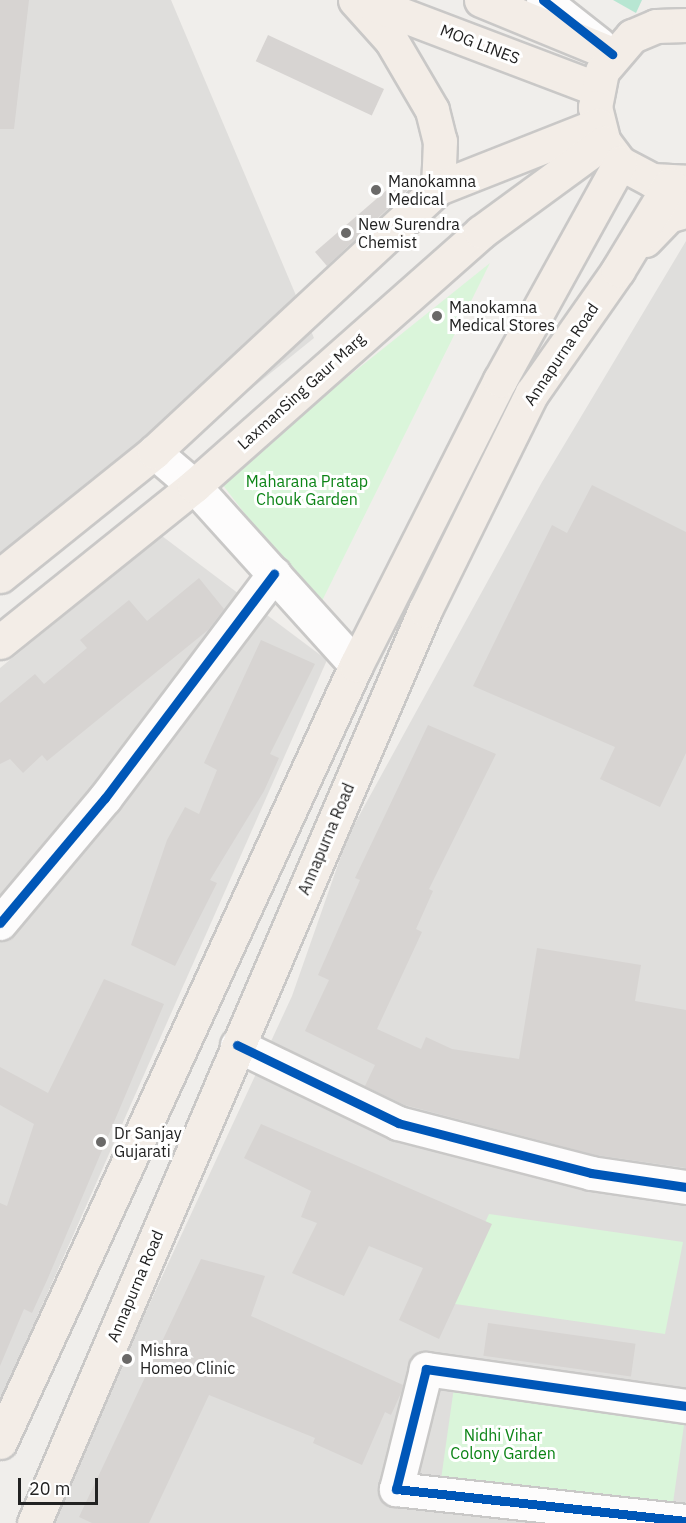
<!DOCTYPE html>
<html>
<head>
<meta charset="utf-8">
<style>
	body { margin:0 }
	#map { position:relative; width:686px; height:1523px; overflow:hidden; background:#f0eeeb; font-family:"IBM Plex Sans",sans-serif }
	div>[style] { position:absolute }
	.residential>* { inset:0; background:#dfdedc }
	.park>* { inset:0; background:#daf5da; transform-origin:0 0 }
	.pitch>* { inset:0; background:#b7e6d2 }
	.building>* { inset:0; background:#d7d4d2; transform-origin:0 0 }
	.roads { filter:drop-shadow(2px 0 #c9c8c7) drop-shadow(-2px 0 #c9c8c7) drop-shadow(0 2px #c9c8c7) drop-shadow(0 -2px #c9c8c7) }
	.minor>* { height:33px; margin:-16.5px; padding:0 16.5px; transform-origin:16.5px; border-radius:16.5px; background:#fdfcfc }
	.major>* { height:33px; margin:-16.5px; padding:0 16.5px; transform-origin:16.5px; border-radius:16.5px; background:#f3ede7 }
	.cycleway>* { height:9px; margin:-4.5px; padding:0 4.5px; transform-origin:4.5px; border-radius:4.5px; background:#0057b8 }
	.dots>* { width:16px; height:16px; translate:-50% -50%; box-sizing:border-box; border:3px solid #fff; border-radius:50% }
	span { translate:-50% -50%; white-space:nowrap; text-align:center; line-height:1.15; -webkit-text-stroke:6px #fff; paint-order:stroke }
	.street-label { font-size:16px; color:#222 }
	.poi-label { font-size:16px; color:#222 }
	.left { translate:0 -50%; text-align:left }
	.park-label { font-size:16px; color:#0c8416 }
	.scale { position:absolute; left:18px; top:1478px; width:80px; height:27px; box-sizing:border-box; border:3px solid #222; border-top:0; padding-left:8px; font-size:18px; line-height:21px; white-space:nowrap; color:#222; -webkit-text-stroke:4px #fff; paint-order:stroke }
</style>
</head>
<body>
<div id="map">
	<div class="residential">
		<i style="clip-path:polygon(0 0,171px 0,314px 338px,0 592px)"></i>
		<i style="clip-path:polygon(686px 241px,686px 1523px,48px 1523px,292px 996px,348px 836px,542px 482px)"></i>
		<i style="clip-path:polygon(162px 536px,327px 660px,0 1401px,0 668px)"></i>
	</div>
	<div class="park">
		<i style="clip-path:polygon(490px 263px,318px 609px,219px 480px)"></i>
		<i style="clip-path:polygon(489px 1214px,683px 1242px,665px 1334px,448px 1303px)"></i>
		<i style="left:455px;top:1380px;width:233px;height:116px;rotate:8deg"></i>
	</div>
	<div class="pitch">
		<i style="clip-path:polygon(613px 0,642px 0,636px 13px)"></i>
	</div>
	<div class="building">
		<i style="clip-path:polygon(0 0,29px 0,14px 129px,0 129px)"></i>
		<i style="left:268px;top:35px;width:128px;height:29px;rotate:25deg"></i>
		<i style="clip-path:polygon(404px 175px,413px 185px,327px 266px,315px 252px)"></i>
		<i style="clip-path:polygon(592px 485px,686px 532px,686px 753px,660px 807px,600px 779px,615px 747px,473px 686px,552px 525px,567px 533px)"></i>
		<i style="clip-path:polygon(199px 578px,224px 609px,208px 630px,47px 761px,42px 755px,23px 773px,10px 759px,0 764px,0 703px,35px 674px,44px 684px,87px 648px,80px 640px,129px 600px,147px 621px)"></i>
		<i style="clip-path:polygon(261px 640px,315px 664px,270px 754px,279px 758px,264px 791px,210px 880px,217px 883px,175px 966px,131px 945px,167px 840px,185px 807px,199px 814px,217px 770px,204px 763px)"></i>
		<i style="clip-path:polygon(428px 725px,496px 754px,429px 889px,433px 891px,416px 929px,422px 932px,377px 1029px,421px 1049px,426px 1037px,452px 1049px,519px 1059px,537px 948px,641px 965px,635px 1001px,686px 1010px,686px 1168px,595px 1155px,405px 1105px,365px 1086px,375px 1065px,305px 1031px,329px 980px,318px 975px,360px 880px,355px 878px)"></i>
		<i style="clip-path:polygon(104px 979px,164px 1004px,48px 1278px,32px 1313px,24px 1309px,0 1366px,0 1203px,7px 1206px,34px 1124px,0 1105px,0 1067px,48px 1093px)"></i>
		<i style="clip-path:polygon(261px 1124px,492px 1224px,439px 1339px,399px 1320px,423px 1268px,369px 1246px,344px 1296px,292px 1273px,317px 1223px,301px 1217px,311px 1191px,244px 1158px)"></i>
		<i style="clip-path:polygon(201px 1259px,265px 1276px,251px 1316px,403px 1385px,401px 1393px,391px 1415px,385px 1412px,362px 1465px,313px 1443px,315px 1438px,209px 1395px,149px 1523px,92px 1523px,79px 1517px)"></i>
		<i style="left:488px;top:1323px;width:149px;height:33px;rotate:8deg"></i>
	</div>
	<div class="roads">
		<div class="minor">
			<i style="left:543px;top:0;width:71px;rotate:38.2deg"></i>
			<i style="left:154px;top:452px;width:52px;rotate:40.4deg"></i>
			<i style="left:194px;top:486px;width:241px;rotate:47.9deg"></i>
			<i style="left:0;top:923px;width:163px;rotate:-50deg"></i>
			<i style="left:105px;top:798px;width:281px;rotate:-53deg"></i>
			<i style="left:237px;top:1045px;width:179px;rotate:25.8deg"></i>
			<i style="left:398px;top:1123px;width:199px;rotate:14.5deg"></i>
			<i style="left:591px;top:1173px;width:96px;rotate:8.4deg"></i>
			<i style="left:686px;top:1406px;width:263px;rotate:-171.9deg"></i>
			<i style="left:426px;top:1369px;width:124px;rotate:104deg"></i>
			<i style="left:396px;top:1489px;width:292px;rotate:6.3deg"></i>
		</div>
		<div class="major">
			<i style="left:355px;top:0;width:54px;rotate:48deg"></i>
			<i style="left:391px;top:40px;width:81px;rotate:59.6deg"></i>
			<i style="left:432px;top:110px;width:32px;rotate:76deg"></i>
			<i style="left:440px;top:141px;width:47px;rotate:92.4deg"></i>
			<i style="left:363px;top:0;width:250px;rotate:20.8deg"></i>
			<i style="left:481px;top:0;width:142px;rotate:22.4deg"></i>
			<i style="left:686px;top:25px;width:30px;rotate:178deg"></i>
			<i style="left:656px;top:26px;width:26px;rotate:157deg"></i>
			<i style="left:632px;top:36px;width:46px;rotate:130.6deg"></i>
			<i style="left:602px;top:71px;width:37px;rotate:101deg"></i>
			<i style="left:595px;top:107px;width:36px;rotate:76deg"></i>
			<i style="left:604px;top:142px;width:26px;rotate:53deg"></i>
			<i style="left:620px;top:163px;width:36px;rotate:28deg"></i>
			<i style="left:652px;top:180px;width:34px;rotate:3deg"></i>
			<i style="left:645px;top:240px;width:33px;rotate:-46deg"></i>
			<i style="left:668px;top:216px;width:19px;rotate:-16deg"></i>
			<i style="left:0;top:576px;width:198px;rotate:-38.8deg"></i>
			<i style="left:154px;top:452px;width:388px;rotate:-42.9deg"></i>
			<i style="left:438px;top:188px;width:172px;rotate:-21.5deg"></i>
			<i style="left:0;top:642px;width:249px;rotate:-38.8deg"></i>
			<i style="left:194px;top:486px;width:383px;rotate:-41.5deg"></i>
			<i style="left:481px;top:232px;width:152px;rotate:-36.2deg"></i>
			<i style="left:0;top:1442px;width:855px;rotate:-65.38deg"></i>
			<i style="left:356px;top:665px;width:319px;rotate:-63.2deg"></i>
			<i style="left:500px;top:380px;width:248px;rotate:-61.1deg"></i>
			<i style="left:34px;top:1523px;width:993px;rotate:-66.82deg"></i>
			<i style="left:425px;top:610px;width:242px;rotate:-63.8deg"></i>
			<i style="left:532px;top:393px;width:150px;rotate:-55deg"></i>
			<i style="left:618px;top:270px;width:100px;rotate:-58.8deg"></i>
		</div>
	</div>
	<div class="cycleway">
		<i style="left:543px;top:0;width:88px;rotate:38deg"></i>
		<i style="left:0;top:923px;width:163px;rotate:-50deg"></i>
		<i style="left:105px;top:798px;width:281px;rotate:-53deg"></i>
		<i style="left:237px;top:1045px;width:179px;rotate:25.8deg"></i>
		<i style="left:398px;top:1123px;width:199px;rotate:14.5deg"></i>
		<i style="left:591px;top:1173px;width:96px;rotate:8.4deg"></i>
		<i style="left:686px;top:1406px;width:263px;rotate:-171.9deg"></i>
		<i style="left:426px;top:1369px;width:124px;rotate:104deg"></i>
		<i style="left:396px;top:1489px;width:292px;rotate:6.3deg"></i>
	</div>
	<div class="dots">
		<i style="left:376px;top:190px;background:#6a6968"></i>
		<i style="left:346px;top:233px;background:#6a6968"></i>
		<i style="left:437px;top:316px;background:#6a6968"></i>
		<i style="left:101px;top:1142px;background:#6a6968"></i>
		<i style="left:127px;top:1359px;background:#6a6968"></i>
	</div>
	<div class="street-label">
		<span style="left:480px;top:44px;rotate:21deg">MOG LINES</span>
		<span style="left:561px;top:354px;rotate:-56deg">Annapurna Road</span>
		<span style="left:301px;top:391px;rotate:-42deg">LaxmanSing Gaur Marg</span>
		<span style="left:326px;top:839px;rotate:-67deg">Annapurna Road</span>
		<span style="left:135px;top:1286px;rotate:-67deg">Annapurna Road</span>
	</div>
	<div class="poi-label">
		<span class="left" style="left:388px;top:190px">Manokamna<br>Medical</span>
		<span class="left" style="left:358px;top:233px">New Surendra<br>Chemist</span>
		<span class="left" style="left:449px;top:316px">Manokamna<br>Medical Stores</span>
		<span class="left" style="left:114px;top:1142px">Dr Sanjay<br>Gujarati</span>
		<span class="left" style="left:140px;top:1359px">Mishra<br>Homeo Clinic</span>
	</div>
	<div class="park-label">
		<span style="left:307px;top:490px">Maharana Pratap<br>Chouk Garden</span>
		<span style="left:503px;top:1444px">Nidhi Vihar<br>Colony Garden</span>
	</div>
	<div class="scale">20 m</div>
</div>
</body>
</html>
